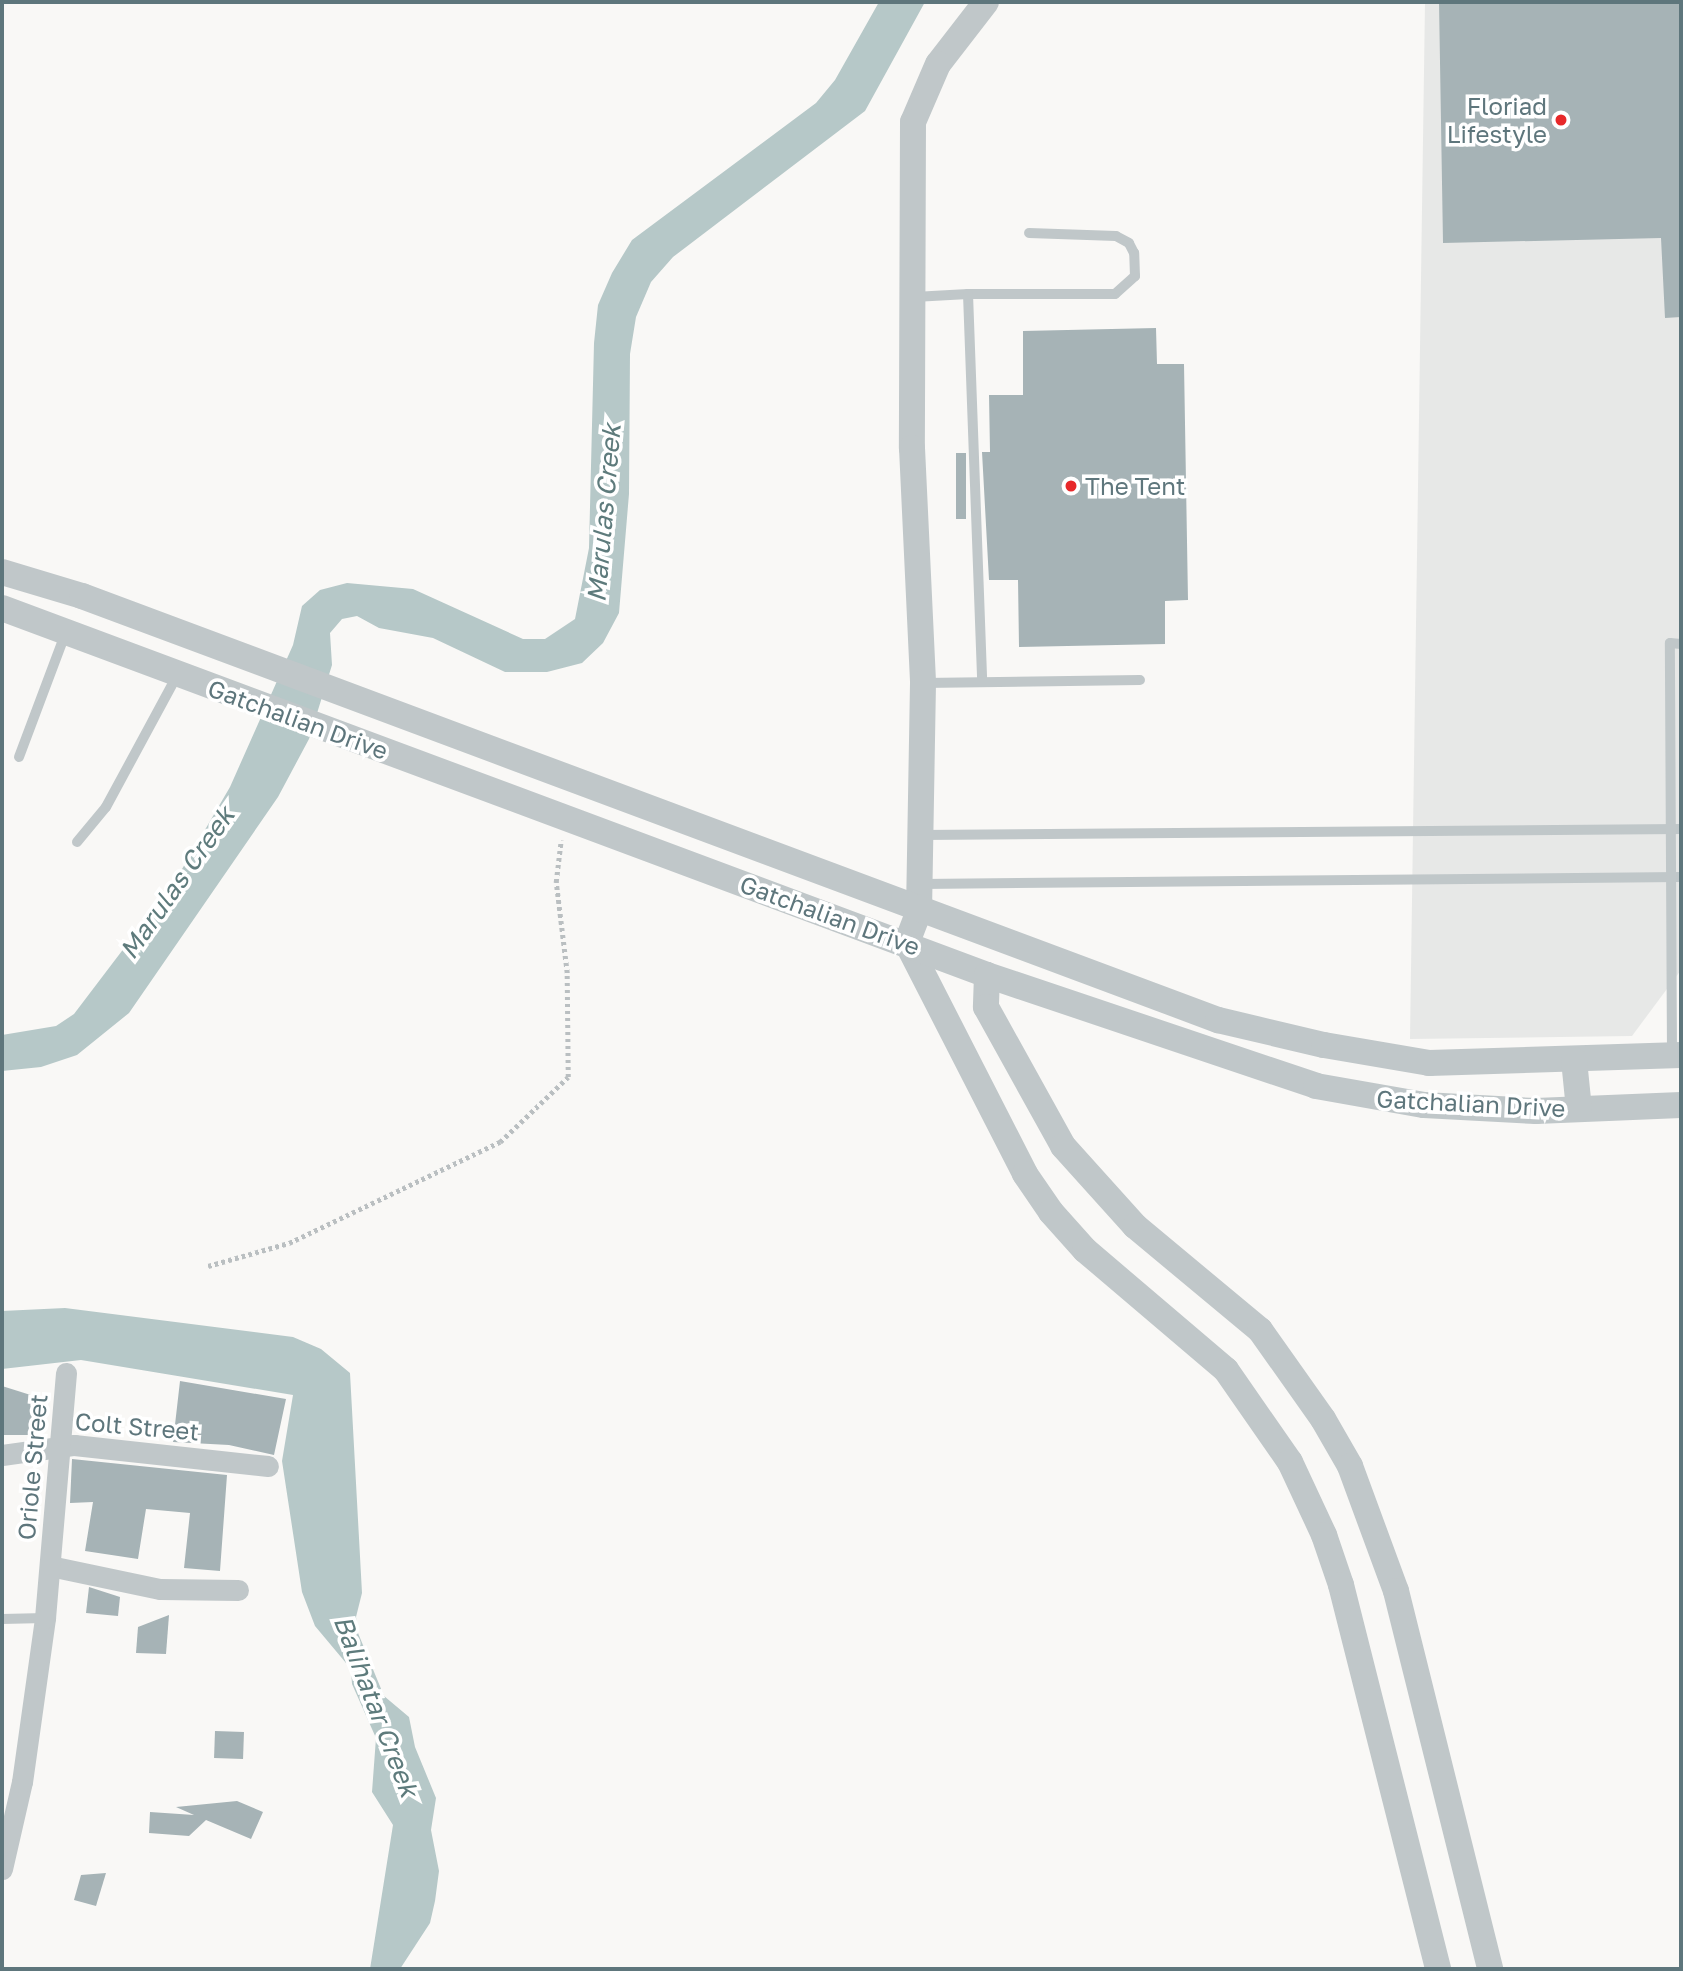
<!DOCTYPE html>
<html>
<head>
<meta charset="utf-8">
<style>
	body { margin:0 }
	#map { position:relative; width:1683px; height:1971px; overflow:hidden; background:#f9f8f6; font-family:"Golos Text",sans-serif }
	div>[style] { position:absolute }
	.built>* { inset:0; background:#e7e8e7 }
	.water>* { inset:0; background:#b6c8c8 }
	.building>* { inset:0; background:#a6b3b6; transform-origin:0 0 }
	.path>* { height:4.5px; margin-top:-2.25px; transform-origin:0; background:repeating-linear-gradient(90deg,#babfc1 0 3.5px,transparent 0 7px) }
	.service>* { height:10px; margin:-5px; padding:0 5px; transform-origin:5px; border-radius:5px; background:#c0c7c9 }
	.minor>* { height:21px; margin:-10.5px; padding:0 10.5px; transform-origin:10.5px; border-radius:10.5px; background:#c0c7c9 }
	.tertiary>* { height:26px; margin:-13px; padding:0 13px; transform-origin:13px; border-radius:13px; background:#c0c7c9 }
	.dots>* { width:19px; height:19px; translate:-50% -50%; box-sizing:border-box; border:4px solid #fff; border-radius:50% }
	span { translate:-50% -50%; white-space:nowrap; text-align:center; line-height:1.15; -webkit-text-stroke:7px #fff; paint-order:stroke }
	.poi-label { font-size:24px; color:#5e767c }
	.right { translate:-100% -50%; text-align:right }
	.left { translate:0 -50%; text-align:left }
	.street-label { font-size:24px; color:#5e767c }
	.water-label { font-size:26px; color:#5e7b7c; font-style:italic }
	.frame { position:absolute; inset:0; border:4px solid #5e767c; pointer-events:none }
</style>
</head>
<body>
<div id="map">
	<div class="built">
		<i style="clip-path:polygon(1425px 2px,1681px 2px,1681px 970px,1632px 1036px,1410px 1039px)"></i>
	</div>
	<div class="water">
		<i style="clip-path:polygon(879px 2px,925px 2px,865px 111px,673px 257px,651px 282px,636px 317px,630px 354px,629px 494px,619px 613px,603px 643px,582px 663px,547px 672px,505px 672px,433px 638px,379px 628px,357px 616px,342px 619px,330px 633px,332px 665px,309px 739px,278px 797px,129px 1013px,77px 1055px,41px 1067px,2px 1071px,2px 1035px,56px 1026px,74px 1014px,175px 881px,230px 787px,293px 645px,302px 606px,320px 590px,347px 583px,413px 589px,523px 639px,545px 639px,575px 619px,589px 548px,594px 343px,598px 305px,612px 273px,632px 240px,816px 103px,835px 80px)"></i>
		<i style="clip-path:polygon(65px 1308px,293px 1337px,321px 1349px,350px 1373px,362px 1593px,356px 1617px,358px 1633px,384px 1696px,409px 1717px,415px 1747px,436px 1798px,431px 1830px,439px 1871px,435px 1901px,430px 1923px,400px 1969px,370px 1969px,393px 1825px,372px 1792px,376px 1738px,352px 1684px,351px 1669px,315px 1626px,302px 1592px,282px 1461px,293px 1395px,81px 1360px,2px 1369px,2px 1311px)"></i>
	</div>
	<div class="building">
		<i style="clip-path:polygon(1439px 2px,1681px 2px,1681px 317px,1665px 318px,1661px 238px,1443px 243px)"></i>
		<i style="clip-path:polygon(1156px 328px,1157px 364px,1184px 364px,1188px 600px,1165px 601px,1165px 644px,1019px 647px,1018px 580px,989px 580px,982px 452px,990px 452px,989px 395px,1023px 395px,1023px 331px)"></i>
		<i style="left:956px;top:453px;width:10px;height:66px"></i>
		<i style="clip-path:polygon(180px 1381px,286px 1399px,274px 1455px,229px 1445px,173px 1442px)"></i>
		<i style="clip-path:polygon(2px 1386px,37px 1397px,37px 1435px,2px 1435px)"></i>
		<i style="clip-path:polygon(72px 1459px,227px 1475px,220px 1571px,184px 1568px,190px 1513px,146px 1509px,138px 1559px,85px 1551px,93px 1502px,70px 1503px)"></i>
		<i style="clip-path:polygon(89px 1587px,120px 1597px,118px 1616px,86px 1613px)"></i>
		<i style="clip-path:polygon(169px 1615px,166px 1654px,136px 1653px,138px 1627px)"></i>
		<i style="left:215px;top:1731px;width:29px;height:27px;rotate:2deg"></i>
		<i style="clip-path:polygon(237px 1801px,263px 1812px,251px 1839px,206px 1820px,189px 1836px,149px 1833px,150px 1812px,194px 1815px,176px 1807px)"></i>
		<i style="clip-path:polygon(106px 1873px,96px 1906px,74px 1900px,81px 1875px)"></i>
	</div>
	<div class="path">
		<i style="left:208px;top:1266px;width:84px;rotate:-15.9deg"></i>
		<i style="left:289px;top:1243px;width:234px;rotate:-25.6deg"></i>
		<i style="left:500px;top:1142px;width:94px;rotate:-43.7deg"></i>
		<i style="left:568px;top:1077px;width:104px;rotate:-90.6deg"></i>
		<i style="left:567px;top:973px;width:92px;rotate:-96.9deg"></i>
		<i style="left:556px;top:882px;width:42px;rotate:-83.2deg"></i>
	</div>
	<div class="service">
		<i style="left:968px;top:294px;width:147px"></i>
		<i style="left:1115px;top:294px;width:27px;rotate:-42deg"></i>
		<i style="left:1135px;top:276px;width:23px;rotate:-92deg"></i>
		<i style="left:1134px;top:253px;width:11px;rotate:-117deg"></i>
		<i style="left:1129px;top:243px;width:15px;rotate:-152deg"></i>
		<i style="left:1116px;top:236px;width:87px;rotate:-178deg"></i>
		<i style="left:914px;top:297px;width:54px;rotate:-3.2deg"></i>
		<i style="left:968px;top:294px;width:388px;rotate:87.9deg"></i>
		<i style="left:923px;top:683px;width:217px;rotate:-0.8deg"></i>
		<i style="left:19px;top:757px;width:134px;rotate:-69.4deg"></i>
		<i style="left:921px;top:835px;width:760px;rotate:-0.45deg"></i>
		<i style="left:77px;top:842px;width:45px;rotate:-50.4deg"></i>
		<i style="left:106px;top:807px;width:151px;rotate:-61.6deg"></i>
		<i style="left:921px;top:884px;width:760px;rotate:-0.53deg"></i>
		<i style="left:1672px;top:1055px;width:412px;rotate:-90.3deg"></i>
		<i style="left:1670px;top:643px;width:11px;rotate:5deg"></i>
		<i style="left:2px;top:1619px;width:43px;rotate:-1.3deg"></i>
	</div>
	<div class="minor">
		<i style="left:2px;top:1455px;width:73px;rotate:-7.9deg"></i>
		<i style="left:74px;top:1445px;width:195px;rotate:6.2deg"></i>
		<i style="left:50px;top:1566px;width:112px;rotate:11.8deg"></i>
		<i style="left:160px;top:1589px;width:78px;rotate:0.7deg"></i>
		<i style="left:2px;top:1869px;width:89px;rotate:-77.1deg"></i>
		<i style="left:22px;top:1782px;width:166px;rotate:-82deg"></i>
		<i style="left:45px;top:1618px;width:246px;rotate:-85.1deg"></i>
	</div>
	<div class="tertiary">
		<i style="left:986px;top:2px;width:78px;rotate:127.7deg"></i>
		<i style="left:938px;top:64px;width:63px;rotate:113.3deg"></i>
		<i style="left:913px;top:122px;width:326px;rotate:90.2deg"></i>
		<i style="left:912px;top:448px;width:235px;rotate:87.3deg"></i>
		<i style="left:923px;top:683px;width:228px;rotate:91deg"></i>
		<i style="left:919px;top:911px;width:34px;rotate:111deg"></i>
		<i style="left:907px;top:943px;width:259px;rotate:62.9deg"></i>
		<i style="left:1025px;top:1174px;width:46px;rotate:55.6deg"></i>
		<i style="left:1051px;top:1212px;width:51px;rotate:48.2deg"></i>
		<i style="left:1085px;top:1250px;width:185px;rotate:40.4deg"></i>
		<i style="left:1226px;top:1370px;width:112px;rotate:55.2deg"></i>
		<i style="left:1290px;top:1462px;width:81px;rotate:65deg"></i>
		<i style="left:1324px;top:1535px;width:53px;rotate:71.2deg"></i>
		<i style="left:1341px;top:1585px;width:396px;rotate:75.8deg"></i>
		<i style="left:2px;top:572px;width:84px;rotate:16.7deg"></i>
		<i style="left:82px;top:596px;width:1213px;rotate:20.47deg"></i>
		<i style="left:1218px;top:1020px;width:109px;rotate:13.3deg"></i>
		<i style="left:1324px;top:1045px;width:107px;rotate:9.7deg"></i>
		<i style="left:1429px;top:1063px;width:252px;rotate:-1.8deg"></i>
		<i style="left:2px;top:608px;width:1051px;rotate:20.43deg"></i>
		<i style="left:987px;top:975px;width:347px;rotate:18.6deg"></i>
		<i style="left:1316px;top:1086px;width:110px;rotate:10deg"></i>
		<i style="left:1424px;top:1105px;width:112px;rotate:3.1deg"></i>
		<i style="left:1536px;top:1111px;width:145px;rotate:-2.4deg"></i>
		<i style="left:987px;top:975px;width:32px;rotate:92deg"></i>
		<i style="left:986px;top:1007px;width:159px;rotate:61deg"></i>
		<i style="left:1063px;top:1146px;width:108px;rotate:48deg"></i>
		<i style="left:1135px;top:1226px;width:163px;rotate:39.8deg"></i>
		<i style="left:1260px;top:1330px;width:109px;rotate:54.7deg"></i>
		<i style="left:1323px;top:1419px;width:54px;rotate:60.1deg"></i>
		<i style="left:1350px;top:1466px;width:133px;rotate:69.8deg"></i>
		<i style="left:1396px;top:1591px;width:390px;rotate:76deg"></i>
		<i style="left:1574px;top:1060px;width:49px;rotate:84.2deg"></i>
	</div>
	<div class="dots">
		<i style="left:1561px;top:120px;background:#e7282a"></i>
		<i style="left:1071px;top:486px;background:#e7282a"></i>
	</div>
	<div class="poi-label">
		<span class="right" style="left:1547px;top:120px">Floriad<br>Lifestyle</span>
		<span class="left" style="left:1085px;top:486px">The Tent</span>
	</div>
	<div class="street-label">
		<span style="left:298px;top:719px;rotate:20deg">Gatchalian Drive</span>
		<span style="left:830px;top:915px;rotate:20deg">Gatchalian Drive</span>
		<span style="left:1471px;top:1103px;rotate:3deg">Gatchalian Drive</span>
		<span style="left:137px;top:1426px;rotate:5deg">Colt Street</span>
		<span style="left:32px;top:1467px;rotate:-85deg">Oriole Street</span>
	</div>
	<div class="water-label">
		<span style="left:604px;top:513px;rotate:-85deg">Marulas Creek</span>
		<span style="left:177px;top:883px;rotate:-55deg">Marulas Creek</span>
		<span style="left:376px;top:1706px;rotate:69deg">Balihatar Creek</span>
	</div>
	<div class="frame"></div>
</div>
</body>
</html>
